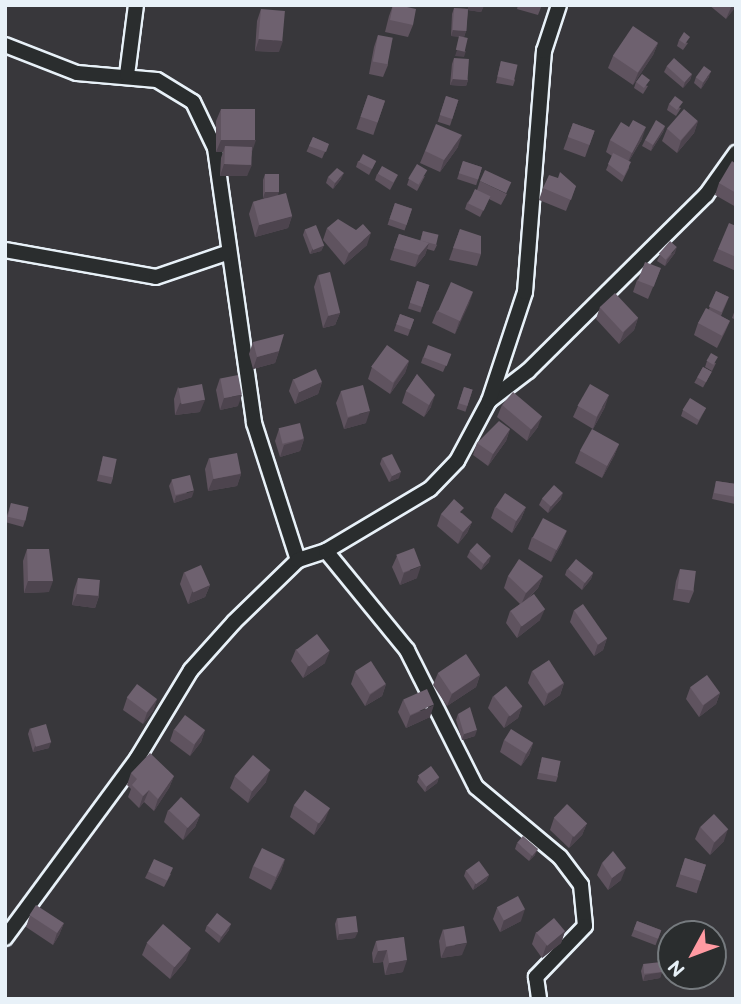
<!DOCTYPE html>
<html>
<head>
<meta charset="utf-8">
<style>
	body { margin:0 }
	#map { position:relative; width:741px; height:1004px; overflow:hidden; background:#38373b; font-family:"Balsamiq Sans",sans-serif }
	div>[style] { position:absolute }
	.roads { filter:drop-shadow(2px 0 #e8f1f8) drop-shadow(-2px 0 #e8f1f8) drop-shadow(0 2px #e8f1f8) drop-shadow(0 -2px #e8f1f8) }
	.street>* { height:14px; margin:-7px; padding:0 7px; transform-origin:7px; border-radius:7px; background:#2a2d2e }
	.wall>* { inset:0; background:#5f535f; transform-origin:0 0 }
	.shaded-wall>* { inset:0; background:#4d444e }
	.building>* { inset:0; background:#6e616f; transform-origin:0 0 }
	span { translate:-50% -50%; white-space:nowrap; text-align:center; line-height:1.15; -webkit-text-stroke:7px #2a2d2e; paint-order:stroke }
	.frame { position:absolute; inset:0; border:7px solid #e8f1f8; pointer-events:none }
	.north { position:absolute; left:657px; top:920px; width:70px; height:70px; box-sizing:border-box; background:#2a2d2e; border:2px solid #767b7f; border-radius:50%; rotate:229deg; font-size:19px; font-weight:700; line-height:28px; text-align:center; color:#e8f1f8 }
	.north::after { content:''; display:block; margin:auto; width:24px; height:32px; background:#ff9aa2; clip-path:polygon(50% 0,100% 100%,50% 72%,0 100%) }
</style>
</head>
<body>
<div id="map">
	<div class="roads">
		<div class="street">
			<i style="left:5px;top:45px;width:77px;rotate:21.3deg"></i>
			<i style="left:77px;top:73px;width:80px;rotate:5deg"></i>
			<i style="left:157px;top:80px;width:42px;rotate:31.4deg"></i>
			<i style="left:193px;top:102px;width:51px;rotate:64.4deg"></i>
			<i style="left:215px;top:148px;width:278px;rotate:81.9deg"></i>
			<i style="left:254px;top:423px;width:144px;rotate:72.2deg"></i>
			<i style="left:127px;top:75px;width:71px;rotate:-82.7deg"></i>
			<i style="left:5px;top:250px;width:153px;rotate:10.1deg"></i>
			<i style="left:156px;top:277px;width:74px;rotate:-18.9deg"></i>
			<i style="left:489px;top:401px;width:49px;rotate:-37.6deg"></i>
			<i style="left:528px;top:371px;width:250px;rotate:-44.7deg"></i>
			<i style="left:706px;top:195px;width:52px;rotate:-54.5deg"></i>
			<i style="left:326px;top:551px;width:128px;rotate:50.7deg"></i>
			<i style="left:407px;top:650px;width:153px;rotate:63.3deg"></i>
			<i style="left:476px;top:787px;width:109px;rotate:39.8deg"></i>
			<i style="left:560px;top:857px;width:35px;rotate:53deg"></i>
			<i style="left:581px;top:885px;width:41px;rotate:84.4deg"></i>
			<i style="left:585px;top:926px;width:71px;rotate:133.9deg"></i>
			<i style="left:536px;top:977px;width:22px;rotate:82deg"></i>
			<i style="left:5px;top:938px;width:222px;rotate:-53.6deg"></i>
			<i style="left:137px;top:759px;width:104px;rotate:-58.8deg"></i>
			<i style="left:191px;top:670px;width:64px;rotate:-48.1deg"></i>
			<i style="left:234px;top:622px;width:89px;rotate:-44.1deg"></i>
			<i style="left:298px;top:560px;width:29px;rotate:-18deg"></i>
			<i style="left:326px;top:551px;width:121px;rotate:-30.8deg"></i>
			<i style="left:430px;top:489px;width:39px;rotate:-46deg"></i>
			<i style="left:457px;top:461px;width:68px;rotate:-61.9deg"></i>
			<i style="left:489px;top:401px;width:115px;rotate:-71.7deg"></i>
			<i style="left:525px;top:292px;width:242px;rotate:-85.5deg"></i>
			<i style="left:544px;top:51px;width:48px;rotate:-71.9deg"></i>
		</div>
	</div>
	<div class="wall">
		<i style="clip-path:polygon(393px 5px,413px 25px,408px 37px,385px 32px,389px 16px)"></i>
		<i style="clip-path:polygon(468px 5px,484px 5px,481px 12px,468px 10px,466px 31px,464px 37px,451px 36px,452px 14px,454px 8px,468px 9px)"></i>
		<i style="clip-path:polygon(518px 5px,542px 5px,538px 15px,517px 9px)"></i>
		<i style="clip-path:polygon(709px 5px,736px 5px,726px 19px)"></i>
		<i style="clip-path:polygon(261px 9px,279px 52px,255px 51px,257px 21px)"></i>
		<i style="clip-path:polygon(378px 35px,388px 65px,383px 77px,369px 74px,374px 47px)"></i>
		<i style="clip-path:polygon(679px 40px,688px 43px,683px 50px,677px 46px)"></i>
		<i style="clip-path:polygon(658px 43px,653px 55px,633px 85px,608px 68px,613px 56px)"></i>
		<i style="clip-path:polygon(454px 58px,468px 80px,466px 86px,450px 85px,452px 64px)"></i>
		<i style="clip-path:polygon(501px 61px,515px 80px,513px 86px,496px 83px)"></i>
		<i style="clip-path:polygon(667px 66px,692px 74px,690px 80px,683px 88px,664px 72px)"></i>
		<i style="clip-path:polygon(696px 77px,709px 77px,701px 89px,694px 83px)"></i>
		<i style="clip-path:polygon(636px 82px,648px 86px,643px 94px,634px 88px)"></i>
		<i style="left:368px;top:95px;width:18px;height:36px;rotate:19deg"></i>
		<i style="left:446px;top:96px;width:13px;height:27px;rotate:18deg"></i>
		<i style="clip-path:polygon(669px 104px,681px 108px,676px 116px,667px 110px)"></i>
		<i style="clip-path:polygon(221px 109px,252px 152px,247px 176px,220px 176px,221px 158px,223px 152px,216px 152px,216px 121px)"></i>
		<i style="clip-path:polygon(698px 121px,694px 133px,677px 153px,662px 141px,667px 129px)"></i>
		<i style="left:573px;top:123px;width:23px;height:28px;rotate:20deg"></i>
		<i style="clip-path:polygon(665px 126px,663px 132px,651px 151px,642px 146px,645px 140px)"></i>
		<i style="left:313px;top:137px;width:17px;height:16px;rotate:24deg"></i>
		<i style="clip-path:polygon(642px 139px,629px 161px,629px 168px,622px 182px,606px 170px,612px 156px,606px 152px,610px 140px)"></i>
		<i style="clip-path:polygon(458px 147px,440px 172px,420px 163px,425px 151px)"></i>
		<i style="clip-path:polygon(358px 161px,376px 161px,369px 175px,356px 167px)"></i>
		<i style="left:463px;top:161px;width:20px;height:19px;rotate:18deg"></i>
		<i style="clip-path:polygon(736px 164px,736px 207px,715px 195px,719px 183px)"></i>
		<i style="clip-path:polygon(265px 174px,292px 216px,288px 228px,255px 237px,249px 214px,253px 202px,265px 198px,263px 198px,263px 180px)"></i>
		<i style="clip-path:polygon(377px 174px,398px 175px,390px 190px,375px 180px)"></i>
		<i style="clip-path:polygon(425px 176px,417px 191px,407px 185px,409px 179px)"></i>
		<i style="clip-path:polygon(328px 177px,341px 179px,333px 189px,326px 183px)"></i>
		<i style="clip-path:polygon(480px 181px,507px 194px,501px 205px,489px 199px,480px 217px,465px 209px,467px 203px,477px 190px)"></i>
		<i style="clip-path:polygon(576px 186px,566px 211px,539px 200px,543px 188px)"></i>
		<i style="left:395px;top:203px;width:18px;height:23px;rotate:19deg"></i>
		<i style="clip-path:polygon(736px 226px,736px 271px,713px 261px,718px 249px)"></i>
		<i style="clip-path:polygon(327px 228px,356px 230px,367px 245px,344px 265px,323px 240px)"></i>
		<i style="clip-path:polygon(305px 229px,324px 245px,321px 251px,310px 254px,303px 235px)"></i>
		<i style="clip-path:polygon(460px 229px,481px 254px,477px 266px,449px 260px)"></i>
		<i style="clip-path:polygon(423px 231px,437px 245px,434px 251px,427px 249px,425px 255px,415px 267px,390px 260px,399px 234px,420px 241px)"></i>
		<i style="clip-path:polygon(675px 253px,665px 266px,657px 261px,660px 255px)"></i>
		<i style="clip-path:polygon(661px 268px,648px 299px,633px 292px,637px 280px)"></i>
		<i style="clip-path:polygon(318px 275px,340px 313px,335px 325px,323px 328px,314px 287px)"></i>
		<i style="left:417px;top:281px;width:13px;height:29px;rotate:18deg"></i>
		<i style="clip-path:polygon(716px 291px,729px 297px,721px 316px,730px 321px,725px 332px,717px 348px,694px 335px,698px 323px,709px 309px)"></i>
		<i style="clip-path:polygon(473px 292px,455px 334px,432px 323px,437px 311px)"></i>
		<i style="clip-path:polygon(600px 307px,638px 318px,634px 330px,619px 344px,596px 319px)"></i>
		<i style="clip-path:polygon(736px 307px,736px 320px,732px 318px)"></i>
		<i style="left:400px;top:314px;width:15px;height:18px;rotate:20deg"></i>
		<i style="clip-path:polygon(253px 342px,279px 351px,275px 363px,253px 369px,249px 354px)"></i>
		<i style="clip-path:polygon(451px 354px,443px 372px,421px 363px,423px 357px)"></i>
		<i style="clip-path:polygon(409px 361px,405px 373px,390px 394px,368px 379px,372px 367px)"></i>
		<i style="clip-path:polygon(707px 361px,716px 363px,712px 371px,705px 367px)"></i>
		<i style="left:703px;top:367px;width:10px;height:18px;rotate:29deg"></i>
		<i style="clip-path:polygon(417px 374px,431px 407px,424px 417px,402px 403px,406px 391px)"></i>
		<i style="clip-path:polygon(220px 378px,238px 406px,220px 410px,216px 390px)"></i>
		<i style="clip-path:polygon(293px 379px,322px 382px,318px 394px,295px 404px,289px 391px)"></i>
		<i style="clip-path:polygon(178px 387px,200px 412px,175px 415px,174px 399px)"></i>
		<i style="left:464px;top:387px;width:9px;height:23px;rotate:18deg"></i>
		<i style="clip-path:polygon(341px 391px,366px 423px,344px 429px,336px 403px)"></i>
		<i style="clip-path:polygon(502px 405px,538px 427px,527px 441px,497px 417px)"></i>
		<i style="clip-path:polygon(578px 406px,605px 407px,593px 429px,573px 417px)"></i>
		<i style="clip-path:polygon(706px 408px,697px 425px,681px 416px,683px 410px)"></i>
		<i style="clip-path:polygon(279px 429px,304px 439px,300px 451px,280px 457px,275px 441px)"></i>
		<i style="clip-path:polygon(510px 429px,506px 441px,488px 466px,473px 455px,477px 443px)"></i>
		<i style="clip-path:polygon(619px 444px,614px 456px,602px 478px,575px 463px,580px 451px)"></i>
		<i style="clip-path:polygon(103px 456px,113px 478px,111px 484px,97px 481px)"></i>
		<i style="clip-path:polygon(209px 458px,241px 474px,237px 486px,208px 491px,205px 469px)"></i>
		<i style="clip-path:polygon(382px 458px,399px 478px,389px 482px,380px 464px)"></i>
		<i style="clip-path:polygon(172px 480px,192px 497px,174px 503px,169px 486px)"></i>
		<i style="clip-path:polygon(716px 481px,736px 484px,735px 504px,712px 499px)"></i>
		<i style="clip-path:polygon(542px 499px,561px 499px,548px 513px,539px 505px)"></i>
		<i style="clip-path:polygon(11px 503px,25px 521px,23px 527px,5px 522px)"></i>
		<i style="clip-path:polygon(495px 507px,526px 507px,521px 519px,512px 533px,491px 518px)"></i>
		<i style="clip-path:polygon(462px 513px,472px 522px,467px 533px,458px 544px,437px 526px,441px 514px)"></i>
		<i style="clip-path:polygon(532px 537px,562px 543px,551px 562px,528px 549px)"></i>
		<i style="clip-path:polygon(27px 549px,49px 592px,24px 593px,23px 561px)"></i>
		<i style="clip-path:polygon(470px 551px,489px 562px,481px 570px,467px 557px)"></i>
		<i style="clip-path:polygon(397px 556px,417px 578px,400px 585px,392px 567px)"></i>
		<i style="clip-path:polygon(567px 569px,593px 573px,591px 579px,582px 590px,565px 575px)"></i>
		<i style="clip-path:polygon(680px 569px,694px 591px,689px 603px,673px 600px,676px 581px)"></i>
		<i style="clip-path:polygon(184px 572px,210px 585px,205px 597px,188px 604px,180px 584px)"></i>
		<i style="clip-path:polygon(508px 576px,543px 576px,538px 588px,529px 598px,540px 620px,517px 638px,506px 623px,510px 611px,520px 604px,504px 588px)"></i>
		<i style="clip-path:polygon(78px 578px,99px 596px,95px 608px,72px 605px,74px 590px)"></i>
		<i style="clip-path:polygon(574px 610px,607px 638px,603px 650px,594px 656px,570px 622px)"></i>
		<i style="clip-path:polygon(296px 649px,325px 663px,303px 678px,291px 661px)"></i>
		<i style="clip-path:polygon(532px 671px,564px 683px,560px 695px,544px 706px,528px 683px)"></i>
		<i style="clip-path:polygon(355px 672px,386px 684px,382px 696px,365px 706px,351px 684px)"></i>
		<i style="clip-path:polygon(438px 673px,480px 675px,476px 687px,447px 706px,433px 685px)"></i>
		<i style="clip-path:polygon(690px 688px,720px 693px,716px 704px,699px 717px,686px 699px)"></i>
		<i style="clip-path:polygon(493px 696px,522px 706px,518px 718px,504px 728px,488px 708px)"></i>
		<i style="clip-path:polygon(127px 698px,157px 699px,153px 711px,143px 724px,123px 710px)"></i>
		<i style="clip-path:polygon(403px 700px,430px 717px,406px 728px,398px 712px)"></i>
		<i style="clip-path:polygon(458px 714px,475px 736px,462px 740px,456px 720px)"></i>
		<i style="clip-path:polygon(30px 728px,49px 748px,33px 752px,28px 734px)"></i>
		<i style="clip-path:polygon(174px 729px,205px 730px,201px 742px,190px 756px,170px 741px)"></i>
		<i style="clip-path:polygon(504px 740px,533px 743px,529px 755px,521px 766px,500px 752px)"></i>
		<i style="clip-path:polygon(542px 757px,558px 776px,556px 782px,537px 779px)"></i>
		<i style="clip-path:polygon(131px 773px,174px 776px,169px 788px,154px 811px,144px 802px,139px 808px,128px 797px,131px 789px,127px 785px)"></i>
		<i style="clip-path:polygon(235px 776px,266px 782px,248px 803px,230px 788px)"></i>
		<i style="clip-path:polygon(419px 776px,439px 777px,437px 783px,425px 792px,417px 782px)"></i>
		<i style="clip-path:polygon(294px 805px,325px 820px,314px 835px,290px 817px)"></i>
		<i style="clip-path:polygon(168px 810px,200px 815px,195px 827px,183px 840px,164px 822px)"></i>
		<i style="clip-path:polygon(554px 818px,587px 823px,582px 835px,569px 848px,550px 830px)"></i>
		<i style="clip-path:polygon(700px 827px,724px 841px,710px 855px,695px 839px)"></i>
		<i style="clip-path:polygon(517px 843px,535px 855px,529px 861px,515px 849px)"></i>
		<i style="left:685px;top:858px;width:22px;height:30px;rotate:18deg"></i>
		<i style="clip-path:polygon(285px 859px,281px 871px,271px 890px,249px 878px,253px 866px)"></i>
		<i style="clip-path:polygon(602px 863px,621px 880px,608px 890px,597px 875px)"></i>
		<i style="clip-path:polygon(466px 870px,489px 875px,486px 881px,473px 890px,464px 876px)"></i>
		<i style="clip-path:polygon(148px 872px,171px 874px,164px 887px,145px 878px)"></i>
		<i style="clip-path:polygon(497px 908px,521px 921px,500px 932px,493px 919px)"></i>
		<i style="clip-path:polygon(30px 915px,64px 923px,59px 935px,53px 945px,26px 927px)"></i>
		<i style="clip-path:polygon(337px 918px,355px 938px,337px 940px,335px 924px)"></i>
		<i style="left:637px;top:921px;width:26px;height:16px;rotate:21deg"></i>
		<i style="clip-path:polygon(207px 925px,229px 930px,219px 943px,205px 931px)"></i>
		<i style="clip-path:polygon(443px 929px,462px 955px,441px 958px,439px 941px)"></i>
		<i style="clip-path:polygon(565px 931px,561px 943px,542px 958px,532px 944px,536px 932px)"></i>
		<i style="clip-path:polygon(404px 937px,403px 972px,385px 975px,383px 962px,373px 963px,372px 953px,376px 941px)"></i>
		<i style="clip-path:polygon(147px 943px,186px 960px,170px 979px,142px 955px)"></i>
		<i style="clip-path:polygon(643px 965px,662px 972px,660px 978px,643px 981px,641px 971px)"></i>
	</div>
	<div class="shaded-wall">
		<i style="clip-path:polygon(469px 5px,476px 5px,484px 6px,481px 12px,467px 10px)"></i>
		<i style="clip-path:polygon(732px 5px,736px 5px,736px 7px,726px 19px)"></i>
		<i style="clip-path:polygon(453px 30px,466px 31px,464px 37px,451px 36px)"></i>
		<i style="clip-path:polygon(259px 39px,283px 41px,279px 52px,255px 51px)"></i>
		<i style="clip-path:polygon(658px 43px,653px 55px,633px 85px,638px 73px)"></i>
		<i style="clip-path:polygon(457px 50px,466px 51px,464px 57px,455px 56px)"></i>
		<i style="clip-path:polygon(711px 71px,709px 77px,701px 89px,703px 83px)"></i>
		<i style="clip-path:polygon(692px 74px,690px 80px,683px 88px,685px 82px)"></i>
		<i style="clip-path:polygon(453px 79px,468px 80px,466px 86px,450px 85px)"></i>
		<i style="clip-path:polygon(698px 121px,694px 133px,677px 153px,681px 141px)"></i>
		<i style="clip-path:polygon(665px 126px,663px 132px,651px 151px,653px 145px)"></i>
		<i style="clip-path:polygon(646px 127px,642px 139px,627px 164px,632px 153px)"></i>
		<i style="clip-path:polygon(462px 135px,458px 147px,440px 172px,444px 160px)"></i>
		<i style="clip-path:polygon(221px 140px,256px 140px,252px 152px,225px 146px,223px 152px,216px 152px)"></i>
		<i style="clip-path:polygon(224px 164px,252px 165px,247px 176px,220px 176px)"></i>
		<i style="clip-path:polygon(344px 173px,341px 179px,333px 189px,335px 183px)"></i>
		<i style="clip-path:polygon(265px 192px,279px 192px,277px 198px,263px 198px)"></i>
		<i style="clip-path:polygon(292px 216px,288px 228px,255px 237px,259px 225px)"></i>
		<i style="clip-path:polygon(371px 233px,367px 245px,344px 265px,349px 253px)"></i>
		<i style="clip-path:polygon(429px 243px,425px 255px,415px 267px,419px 255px)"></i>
		<i style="clip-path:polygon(324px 245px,321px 251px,310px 254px,313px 248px)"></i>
		<i style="clip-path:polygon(677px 247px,675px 253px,665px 266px,667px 260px)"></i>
		<i style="clip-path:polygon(473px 292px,469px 304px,455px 334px,459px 322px)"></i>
		<i style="clip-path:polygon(340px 313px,335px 325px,323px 328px,328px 316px)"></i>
		<i style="clip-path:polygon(638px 318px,634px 330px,619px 344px,624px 332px)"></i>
		<i style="clip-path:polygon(279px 351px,275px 363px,253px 369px,257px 357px)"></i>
		<i style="clip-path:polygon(409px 361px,405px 373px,390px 394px,394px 383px)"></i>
		<i style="clip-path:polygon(322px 382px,318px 394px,295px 404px,299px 392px)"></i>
		<i style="clip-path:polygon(242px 395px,238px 406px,220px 410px,224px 398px)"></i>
		<i style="clip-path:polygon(435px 395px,431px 407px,424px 417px,429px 405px)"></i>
		<i style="clip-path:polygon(609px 395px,605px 407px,593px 429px,597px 417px)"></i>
		<i style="clip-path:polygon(205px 400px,200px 412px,175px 415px,180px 403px)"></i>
		<i style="clip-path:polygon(370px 411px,366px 423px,344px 429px,348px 418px)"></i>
		<i style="clip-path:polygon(542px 416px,538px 427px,527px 441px,531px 429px)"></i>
		<i style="clip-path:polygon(510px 429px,506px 441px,488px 466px,493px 454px)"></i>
		<i style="clip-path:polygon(304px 439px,300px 451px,280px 457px,284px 445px)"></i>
		<i style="clip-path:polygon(619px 444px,614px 456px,602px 478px,607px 466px)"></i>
		<i style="clip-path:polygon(401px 472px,399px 478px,389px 482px,392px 476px)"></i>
		<i style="clip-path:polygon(241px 474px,237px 486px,208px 491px,213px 479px)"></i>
		<i style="clip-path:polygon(194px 491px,192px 497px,174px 503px,176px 496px)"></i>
		<i style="clip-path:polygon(563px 493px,561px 499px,548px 513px,550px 507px)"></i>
		<i style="clip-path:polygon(526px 507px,521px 519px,512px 533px,516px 521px)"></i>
		<i style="clip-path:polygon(472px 522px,467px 533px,458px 544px,463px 532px)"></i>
		<i style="clip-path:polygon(567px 531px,562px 543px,551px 562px,556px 550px)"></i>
		<i style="clip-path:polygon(491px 556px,489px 562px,481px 570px,484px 564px)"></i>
		<i style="clip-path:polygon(421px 566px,417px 578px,400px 585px,404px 573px)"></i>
		<i style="clip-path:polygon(593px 573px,591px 579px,582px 590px,584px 584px)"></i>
		<i style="clip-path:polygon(543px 576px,538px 588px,521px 605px,526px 593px)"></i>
		<i style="clip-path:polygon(28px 581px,53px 581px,49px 592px,24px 593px)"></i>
		<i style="clip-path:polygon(210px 585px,205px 597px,188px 604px,192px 592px)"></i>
		<i style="clip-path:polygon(77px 594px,99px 596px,95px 608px,72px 605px)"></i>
		<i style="clip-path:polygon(545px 609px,540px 620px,517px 638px,521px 626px)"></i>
		<i style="clip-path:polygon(607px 638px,603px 650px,594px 656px,598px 644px)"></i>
		<i style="clip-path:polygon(330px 651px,325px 663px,303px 678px,308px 666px)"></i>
		<i style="clip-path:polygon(480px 675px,476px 687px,447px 706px,452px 694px)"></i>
		<i style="clip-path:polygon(564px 683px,560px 695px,544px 706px,548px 694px)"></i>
		<i style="clip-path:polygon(386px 684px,382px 696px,365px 706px,370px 695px)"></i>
		<i style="clip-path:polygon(720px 693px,716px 704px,699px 717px,704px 705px)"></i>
		<i style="clip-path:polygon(157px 699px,153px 711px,143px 724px,147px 713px)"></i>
		<i style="clip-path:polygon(434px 705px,430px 717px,406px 728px,410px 716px)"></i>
		<i style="clip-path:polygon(522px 706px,518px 718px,504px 728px,508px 717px)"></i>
		<i style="clip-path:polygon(205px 730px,201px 742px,190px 756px,195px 744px)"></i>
		<i style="clip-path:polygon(477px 730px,475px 736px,462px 740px,464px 734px)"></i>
		<i style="clip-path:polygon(51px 742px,49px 748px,33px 752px,35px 746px)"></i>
		<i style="clip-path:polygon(533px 743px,529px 755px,521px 766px,526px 754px)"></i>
		<i style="clip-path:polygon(270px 770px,266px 782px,248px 803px,252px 791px)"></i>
		<i style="clip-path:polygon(174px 776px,169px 788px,154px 811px,158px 799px)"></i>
		<i style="clip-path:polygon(439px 777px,437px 783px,425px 792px,427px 786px)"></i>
		<i style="clip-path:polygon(149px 790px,144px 802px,139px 808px,143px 796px)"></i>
		<i style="clip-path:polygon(330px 808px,325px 820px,314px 835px,318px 823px)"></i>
		<i style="clip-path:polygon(200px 815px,195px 827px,183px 840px,187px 828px)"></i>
		<i style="clip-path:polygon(587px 823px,582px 835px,569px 848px,573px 836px)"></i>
		<i style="clip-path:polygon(728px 829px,724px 841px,710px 855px,714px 843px)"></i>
		<i style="clip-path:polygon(538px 849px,535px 855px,529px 861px,532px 855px)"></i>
		<i style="clip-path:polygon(285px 859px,281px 871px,271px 890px,276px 878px)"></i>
		<i style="clip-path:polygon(626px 868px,621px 880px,608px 890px,612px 878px)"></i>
		<i style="clip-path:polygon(489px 875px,486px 881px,473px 890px,475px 884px)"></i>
		<i style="clip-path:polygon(525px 909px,521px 921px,500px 932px,504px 920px)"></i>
		<i style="clip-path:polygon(64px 923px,59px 935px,53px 945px,57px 933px)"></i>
		<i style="clip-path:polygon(231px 924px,229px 930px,219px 943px,221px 937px)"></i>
		<i style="clip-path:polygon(565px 931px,561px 943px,542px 958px,546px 946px)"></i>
		<i style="clip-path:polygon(358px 932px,355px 938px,337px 940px,339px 934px)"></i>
		<i style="clip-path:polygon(467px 943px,462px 955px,441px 958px,446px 947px)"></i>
		<i style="clip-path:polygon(191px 948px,186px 960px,170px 979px,174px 967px)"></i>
		<i style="clip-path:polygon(387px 950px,383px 962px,373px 963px,378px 951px)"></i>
		<i style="clip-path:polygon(407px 960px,403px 972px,385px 975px,389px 963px)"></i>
		<i style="clip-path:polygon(662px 972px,660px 978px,643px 981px,645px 975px)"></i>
	</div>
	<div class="building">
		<i style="clip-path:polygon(393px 5px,398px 5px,416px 9px,413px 25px,390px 20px)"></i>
		<i style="left:454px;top:8px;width:14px;height:22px;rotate:4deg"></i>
		<i style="left:261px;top:9px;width:24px;height:30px;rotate:5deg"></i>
		<i style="left:633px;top:26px;width:30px;height:36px;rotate:34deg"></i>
		<i style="clip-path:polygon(684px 32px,690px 37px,685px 44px,679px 40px)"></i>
		<i style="left:378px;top:35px;width:15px;height:27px;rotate:11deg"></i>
		<i style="left:459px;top:36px;width:9px;height:14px;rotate:13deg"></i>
		<i style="left:454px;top:58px;width:15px;height:21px;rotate:4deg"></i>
		<i style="left:674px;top:58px;width:24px;height:11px;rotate:42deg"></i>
		<i style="left:501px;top:61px;width:17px;height:16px;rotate:13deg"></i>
		<i style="left:704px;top:66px;width:9px;height:14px;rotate:36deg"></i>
		<i style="left:642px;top:74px;width:10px;height:10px;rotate:37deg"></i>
		<i style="left:368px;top:95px;width:18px;height:23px;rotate:19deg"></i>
		<i style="left:446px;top:96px;width:13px;height:20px;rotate:18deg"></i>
		<i style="left:675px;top:96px;width:10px;height:10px;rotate:37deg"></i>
		<i style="left:221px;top:109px;width:34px;height:31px"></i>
		<i style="left:684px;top:109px;width:18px;height:26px;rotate:41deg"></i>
		<i style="clip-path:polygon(633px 120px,646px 127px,632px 153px,610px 140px,621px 122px,629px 127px)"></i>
		<i style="clip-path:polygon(656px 120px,665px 126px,653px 145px,645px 140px)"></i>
		<i style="left:573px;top:123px;width:23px;height:15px;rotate:20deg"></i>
		<i style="clip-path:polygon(436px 124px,462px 135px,444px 160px,425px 151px)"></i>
		<i style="clip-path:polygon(313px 137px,329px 144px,326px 152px,309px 146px)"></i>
		<i style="left:225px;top:146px;width:27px;height:18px;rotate:2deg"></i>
		<i style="clip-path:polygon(613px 153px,631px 162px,624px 176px,608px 164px)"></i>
		<i style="left:363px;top:154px;width:15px;height:9px;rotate:28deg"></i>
		<i style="left:463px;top:161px;width:20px;height:13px;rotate:18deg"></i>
		<i style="clip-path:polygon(732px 161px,736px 164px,736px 193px,719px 183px)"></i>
		<i style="left:417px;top:164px;width:12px;height:17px;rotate:31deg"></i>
		<i style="left:382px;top:166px;width:18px;height:9px;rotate:29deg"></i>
		<i style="clip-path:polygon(337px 168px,344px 173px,335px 183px,328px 177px)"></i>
		<i style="left:485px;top:170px;width:29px;height:12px;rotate:25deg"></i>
		<i style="clip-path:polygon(560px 172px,576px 186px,571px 200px,543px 188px,549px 175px,558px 178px)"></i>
		<i style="left:265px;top:174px;width:14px;height:18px"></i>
		<i style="left:475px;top:189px;width:17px;height:16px;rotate:25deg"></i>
		<i style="left:286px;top:193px;width:24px;height:34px;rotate:75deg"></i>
		<i style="left:395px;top:203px;width:18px;height:17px;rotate:19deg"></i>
		<i style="clip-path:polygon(338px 219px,356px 230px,363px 224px,371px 233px,349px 253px,327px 228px)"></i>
		<i style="clip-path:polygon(729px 223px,736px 226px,736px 257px,718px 249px)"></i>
		<i style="left:316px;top:225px;width:22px;height:12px;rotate:68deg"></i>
		<i style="clip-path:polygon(460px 229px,481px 236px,481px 254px,453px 248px)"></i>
		<i style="left:423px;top:231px;width:16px;height:10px;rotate:14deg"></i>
		<i style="clip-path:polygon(399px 234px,429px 243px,419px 255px,394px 248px)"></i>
		<i style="left:670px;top:241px;width:9px;height:17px;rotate:41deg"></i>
		<i style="left:645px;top:262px;width:17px;height:20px;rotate:21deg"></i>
		<i style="left:330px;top:272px;width:42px;height:12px;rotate:76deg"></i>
		<i style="left:417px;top:281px;width:13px;height:23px;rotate:18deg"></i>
		<i style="left:451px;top:282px;width:24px;height:32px;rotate:24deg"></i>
		<i style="left:716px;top:291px;width:14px;height:17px;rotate:25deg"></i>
		<i style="left:615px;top:293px;width:34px;height:21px;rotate:47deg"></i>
		<i style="left:706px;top:308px;width:27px;height:17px;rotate:28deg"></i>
		<i style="left:400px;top:314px;width:15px;height:11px;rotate:20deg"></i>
		<i style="clip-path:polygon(284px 334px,279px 351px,257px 357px,253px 342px)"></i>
		<i style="left:387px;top:345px;width:27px;height:27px;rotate:36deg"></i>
		<i style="left:428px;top:345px;width:25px;height:13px;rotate:21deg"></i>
		<i style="left:711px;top:353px;width:8px;height:9px;rotate:30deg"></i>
		<i style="left:703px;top:367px;width:10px;height:12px;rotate:29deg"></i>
		<i style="left:316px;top:369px;width:14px;height:25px;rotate:65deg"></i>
		<i style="clip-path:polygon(417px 374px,435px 395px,429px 405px,406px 391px)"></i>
		<i style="left:238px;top:375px;width:20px;height:18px;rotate:79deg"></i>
		<i style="left:202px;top:384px;width:16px;height:24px;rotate:79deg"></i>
		<i style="left:590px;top:384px;width:22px;height:25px;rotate:30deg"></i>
		<i style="left:363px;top:385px;width:27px;height:23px;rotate:75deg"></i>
		<i style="left:464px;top:387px;width:9px;height:17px;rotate:18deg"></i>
		<i style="left:513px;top:392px;width:38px;height:17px;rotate:40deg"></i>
		<i style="left:690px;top:398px;width:19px;height:14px;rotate:32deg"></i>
		<i style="clip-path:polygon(499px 421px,510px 429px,493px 454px,477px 443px)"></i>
		<i style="left:300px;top:423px;width:16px;height:22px;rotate:76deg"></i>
		<i style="left:592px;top:429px;width:31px;height:25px;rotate:29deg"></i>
		<i style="left:237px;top:453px;width:21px;height:28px;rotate:79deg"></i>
		<i style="clip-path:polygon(392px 454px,401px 472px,392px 476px,382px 458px)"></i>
		<i style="left:103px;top:456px;width:14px;height:19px;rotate:12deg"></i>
		<i style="left:190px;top:475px;width:16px;height:19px;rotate:76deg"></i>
		<i style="clip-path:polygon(716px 481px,736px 484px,736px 497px,714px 493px)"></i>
		<i style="left:554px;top:485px;width:12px;height:18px;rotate:42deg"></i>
		<i style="left:505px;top:493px;width:25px;height:17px;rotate:34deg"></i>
		<i style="clip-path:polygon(454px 499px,464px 508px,460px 512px,472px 522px,463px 532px,441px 514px)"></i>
		<i style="left:11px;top:503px;width:18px;height:14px;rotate:13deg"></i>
		<i style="left:543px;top:518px;width:27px;height:22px;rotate:28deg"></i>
		<i style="left:477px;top:543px;width:19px;height:11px;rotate:43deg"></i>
		<i style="left:414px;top:548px;width:19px;height:19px;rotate:69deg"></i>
		<i style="clip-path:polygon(27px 549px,49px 549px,53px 581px,28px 581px)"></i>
		<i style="clip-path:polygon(519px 559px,543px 576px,526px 593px,508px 576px)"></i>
		<i style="left:576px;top:559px;width:22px;height:13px;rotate:39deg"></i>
		<i style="left:201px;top:565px;width:22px;height:18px;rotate:66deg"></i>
		<i style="left:680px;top:569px;width:16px;height:20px;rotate:7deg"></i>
		<i style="left:78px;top:578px;width:22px;height:16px;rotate:5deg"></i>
		<i style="left:534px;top:594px;width:19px;height:29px;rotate:54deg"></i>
		<i style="left:583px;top:604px;width:42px;height:11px;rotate:55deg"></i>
		<i style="left:317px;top:634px;width:21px;height:26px;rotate:53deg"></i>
		<i style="left:466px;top:654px;width:25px;height:34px;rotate:56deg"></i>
		<i style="left:549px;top:660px;width:27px;height:20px;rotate:57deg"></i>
		<i style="left:371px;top:661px;width:27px;height:19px;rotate:57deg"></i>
		<i style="left:707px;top:675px;width:22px;height:21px;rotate:54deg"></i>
		<i style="left:137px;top:684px;width:25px;height:17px;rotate:37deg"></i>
		<i style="left:506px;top:686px;width:26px;height:16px;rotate:51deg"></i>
		<i style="left:427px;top:689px;width:17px;height:26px;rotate:66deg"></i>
		<i style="clip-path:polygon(470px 707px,477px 730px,464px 734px,458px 714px)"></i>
		<i style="left:185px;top:715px;width:25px;height:18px;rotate:37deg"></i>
		<i style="left:46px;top:724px;width:19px;height:16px;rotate:74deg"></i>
		<i style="left:511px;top:729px;width:26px;height:13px;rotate:32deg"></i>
		<i style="clip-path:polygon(150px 753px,174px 776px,158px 799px,149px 790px,143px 796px,132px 785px,137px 779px,131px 773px)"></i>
		<i style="left:253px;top:755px;width:23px;height:28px;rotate:41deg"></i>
		<i style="left:542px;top:757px;width:19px;height:16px;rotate:12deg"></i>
		<i style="left:431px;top:766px;width:14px;height:16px;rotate:54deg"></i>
		<i style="left:305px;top:790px;width:31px;height:19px;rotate:36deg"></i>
		<i style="left:181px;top:797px;width:26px;height:18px;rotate:43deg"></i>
		<i style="left:567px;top:804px;width:28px;height:19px;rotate:44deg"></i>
		<i style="left:714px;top:814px;width:21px;height:19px;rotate:47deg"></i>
		<i style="left:523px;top:836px;width:20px;height:9px;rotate:41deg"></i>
		<i style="left:262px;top:848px;width:25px;height:20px;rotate:26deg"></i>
		<i style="clip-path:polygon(613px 851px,626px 868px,612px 878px,602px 863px)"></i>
		<i style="left:685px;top:858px;width:22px;height:17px;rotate:18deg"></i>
		<i style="left:154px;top:859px;width:21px;height:14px;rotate:25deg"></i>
		<i style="left:479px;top:861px;width:17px;height:16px;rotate:54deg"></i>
		<i style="left:518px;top:896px;width:15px;height:24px;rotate:62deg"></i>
		<i style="left:36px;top:905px;width:33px;height:12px;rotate:33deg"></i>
		<i style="left:217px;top:913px;width:18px;height:16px;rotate:38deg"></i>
		<i style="left:356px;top:916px;width:16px;height:19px;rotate:83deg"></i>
		<i style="left:554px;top:918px;width:17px;height:23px;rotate:50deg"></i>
		<i style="left:637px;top:921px;width:26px;height:9px;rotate:21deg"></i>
		<i style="left:163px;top:924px;width:37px;height:25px;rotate:41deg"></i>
		<i style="left:464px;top:926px;width:17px;height:21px;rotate:80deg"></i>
		<i style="clip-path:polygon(404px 937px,407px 960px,389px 963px,387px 950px,378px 951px,376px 941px)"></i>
		<i style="left:661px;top:962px;width:10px;height:18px;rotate:84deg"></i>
		<i style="clip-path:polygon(311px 997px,311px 999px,297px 999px)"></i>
	</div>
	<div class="frame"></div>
	<div class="north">N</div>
</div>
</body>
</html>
